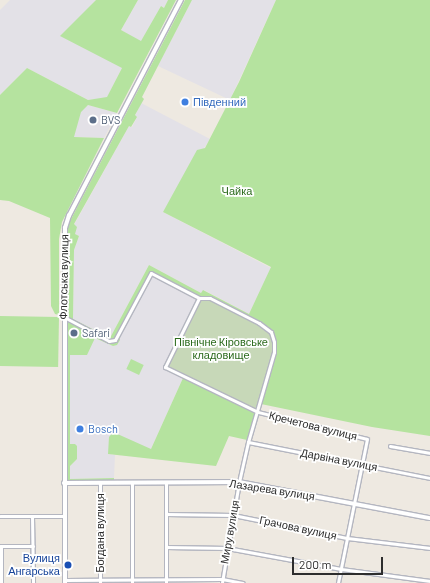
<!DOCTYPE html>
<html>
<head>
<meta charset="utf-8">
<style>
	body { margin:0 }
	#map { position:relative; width:430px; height:583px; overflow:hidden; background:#eee9e1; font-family:Barlow,sans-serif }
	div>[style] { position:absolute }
	.industrial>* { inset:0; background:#e3e1e7 }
	.green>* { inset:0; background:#b5e39f; transform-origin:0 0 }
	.cemetery>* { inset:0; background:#c7d8b8 }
	.roads { filter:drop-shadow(1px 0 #b4b6c0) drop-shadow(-1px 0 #b4b6c0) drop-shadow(0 1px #b4b6c0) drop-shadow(0 -1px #b4b6c0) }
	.minor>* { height:3px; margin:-1.5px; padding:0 1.5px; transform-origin:1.5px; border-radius:1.5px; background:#fff }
	.tertiary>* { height:3.5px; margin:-1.75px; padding:0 1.75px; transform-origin:1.75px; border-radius:1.75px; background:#fff }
	.dots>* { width:11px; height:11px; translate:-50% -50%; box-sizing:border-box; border:2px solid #fff; border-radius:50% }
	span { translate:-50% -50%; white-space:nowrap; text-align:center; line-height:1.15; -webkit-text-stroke:3.5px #fff; paint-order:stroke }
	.shop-label { font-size:11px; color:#366cbe }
	.left { translate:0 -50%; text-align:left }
	.service-label { font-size:11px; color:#4e5e75 }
	.park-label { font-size:11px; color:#2c6b1d }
	.street-label { font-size:11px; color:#2d2d2d }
	.transit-label { font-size:11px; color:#164399 }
	.right { translate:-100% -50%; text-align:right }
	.scale { position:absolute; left:292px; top:557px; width:91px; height:18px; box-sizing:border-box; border:2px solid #2d2d2d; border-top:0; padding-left:5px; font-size:12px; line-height:14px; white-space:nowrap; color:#2d2d2d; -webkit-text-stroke:3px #fff; paint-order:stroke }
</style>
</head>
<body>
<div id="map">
	<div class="industrial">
		<i style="clip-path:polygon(10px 0,96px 0,91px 5px,122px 68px,107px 98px,88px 100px,27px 68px,0 95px,0 10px)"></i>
		<i style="clip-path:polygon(138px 0,168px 0,164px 8px,161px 6px,141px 42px,121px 30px)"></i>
		<i style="clip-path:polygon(192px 0,276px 0,230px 100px,158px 66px)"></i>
		<i style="clip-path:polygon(141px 103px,210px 139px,163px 212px,271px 268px,249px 314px,204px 290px,201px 293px,149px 265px,110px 338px,73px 319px,74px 250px,79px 236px,75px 234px,74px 225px,129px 126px,132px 127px,137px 117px,135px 116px)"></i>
		<i style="clip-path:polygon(88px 105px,117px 113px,104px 138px,73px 137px,81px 111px)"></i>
		<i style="clip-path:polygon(151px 275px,197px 299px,163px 368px,183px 378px,151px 449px,108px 454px,115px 455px,114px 478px,70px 479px,70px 466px,77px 459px,70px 444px,70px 355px,95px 338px,113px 346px,120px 340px,119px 335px)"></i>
	</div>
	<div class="green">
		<i style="clip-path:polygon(96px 0,138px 0,121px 30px,141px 41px,161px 6px,164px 8px,168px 0,176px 0,117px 113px,88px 105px,81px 112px,74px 137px,104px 138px,62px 222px,59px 239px,59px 315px,55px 314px,51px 306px,50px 218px,9px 201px,0 200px,0 95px,27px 68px,88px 100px,107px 97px,122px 68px,60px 36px)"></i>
		<i style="clip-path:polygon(185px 0,192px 0,142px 97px,144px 99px,135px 115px,137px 117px,131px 127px,129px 126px,74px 224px,77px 227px,75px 234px,79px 236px,74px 250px,73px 319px,110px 338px,149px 265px,201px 293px,203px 290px,249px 314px,271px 267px,163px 212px,197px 150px,205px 148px,239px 82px,276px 0,430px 0,430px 436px,372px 427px,261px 404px,275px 352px,276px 341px,270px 329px,211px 296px,198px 296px,197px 299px,151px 275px,119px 335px,120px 340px,117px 345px,113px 346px,95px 338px,87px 355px,70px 355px,70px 444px,75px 444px,77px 446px,77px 459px,70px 466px,70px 479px,114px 478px,114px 481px,67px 481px,68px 225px)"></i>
		<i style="left:0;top:316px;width:59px;height:50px;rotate:1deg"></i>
		<i style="left:131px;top:359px;width:14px;height:11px;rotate:25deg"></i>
		<i style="clip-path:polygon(183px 378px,256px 412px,247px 440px,229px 436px,216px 466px,108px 454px,109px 437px,113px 432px,151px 449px)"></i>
	</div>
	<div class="cemetery">
		<i style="clip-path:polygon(200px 300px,210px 300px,258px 324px,270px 333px,272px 339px,273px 351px,257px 410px,167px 367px)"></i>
	</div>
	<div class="roads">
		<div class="minor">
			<i style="left:199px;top:298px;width:77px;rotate:116.2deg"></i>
			<i style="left:165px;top:367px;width:103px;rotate:25.8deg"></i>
			<i style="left:258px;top:412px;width:112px;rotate:13.9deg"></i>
			<i style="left:367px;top:439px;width:147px;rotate:101.4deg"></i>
			<i style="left:64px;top:317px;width:51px;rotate:28.1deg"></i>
			<i style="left:109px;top:341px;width:6px;rotate:-9deg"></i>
			<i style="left:115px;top:340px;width:76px;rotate:-61.8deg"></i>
			<i style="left:151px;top:273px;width:54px;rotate:27.5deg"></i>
			<i style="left:199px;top:298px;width:11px"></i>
			<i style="left:210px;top:298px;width:55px;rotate:27deg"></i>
			<i style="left:259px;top:323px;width:15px;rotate:37deg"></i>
			<i style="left:271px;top:332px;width:10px;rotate:73deg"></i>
			<i style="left:274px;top:342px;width:10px;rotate:90deg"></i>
			<i style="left:274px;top:352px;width:94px;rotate:106.1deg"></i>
			<i style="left:248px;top:442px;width:41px;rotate:102.7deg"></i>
			<i style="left:239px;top:482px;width:102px;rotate:99.6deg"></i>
			<i style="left:248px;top:442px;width:186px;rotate:11.2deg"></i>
			<i style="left:390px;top:446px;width:41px;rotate:9.9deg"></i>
			<i style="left:100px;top:483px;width:100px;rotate:90deg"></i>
			<i style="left:166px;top:514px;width:67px;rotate:0.9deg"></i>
			<i style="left:233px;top:515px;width:116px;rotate:11.4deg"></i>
			<i style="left:347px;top:538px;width:84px;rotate:6.9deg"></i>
			<i style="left:0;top:516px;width:64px"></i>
			<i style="left:32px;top:516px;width:67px;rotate:89.1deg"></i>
			<i style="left:0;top:546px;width:33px"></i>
			<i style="left:1px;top:546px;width:37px;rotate:90deg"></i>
			<i style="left:166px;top:547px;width:61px;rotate:0.9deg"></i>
			<i style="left:227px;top:548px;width:116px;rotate:10.4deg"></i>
			<i style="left:341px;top:569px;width:90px;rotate:7.7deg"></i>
			<i style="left:65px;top:580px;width:157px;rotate:-0.4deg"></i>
			<i style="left:222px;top:579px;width:21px;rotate:11deg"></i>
			<i style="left:132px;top:583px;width:100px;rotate:-90deg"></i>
			<i style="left:166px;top:583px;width:100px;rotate:-90deg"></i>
		</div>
		<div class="tertiary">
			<i style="left:64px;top:483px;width:175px;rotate:-0.3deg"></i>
			<i style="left:239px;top:482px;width:194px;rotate:10.7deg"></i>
			<i style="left:65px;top:583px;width:355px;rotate:-90deg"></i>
			<i style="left:65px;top:228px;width:13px;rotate:-72deg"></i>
			<i style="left:69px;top:216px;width:243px;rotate:-62.6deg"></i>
		</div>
	</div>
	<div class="dots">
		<i style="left:185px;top:102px;background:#3f7fe0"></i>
		<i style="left:93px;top:120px;background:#5c6f8a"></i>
		<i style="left:74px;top:333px;background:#5c6f8a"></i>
		<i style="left:80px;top:429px;background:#3f7fe0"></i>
		<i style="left:68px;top:565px;background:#1a4fb4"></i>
	</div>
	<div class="shop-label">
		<span class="left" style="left:193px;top:102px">Південний</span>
		<span class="left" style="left:88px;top:429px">Bosch</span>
	</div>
	<div class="service-label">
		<span class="left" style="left:101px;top:120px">BVS</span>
		<span class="left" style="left:82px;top:333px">Safari</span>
	</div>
	<div class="park-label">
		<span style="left:237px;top:191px">Чайка</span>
		<span style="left:221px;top:349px">Північне Кіровське<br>кладовище</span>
	</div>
	<div class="street-label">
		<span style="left:64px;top:277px;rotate:-89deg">Флотська вулиця</span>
		<span style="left:313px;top:426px;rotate:14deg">Кречетова вулиця</span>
		<span style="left:339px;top:460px;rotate:11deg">Дарвіна вулиця</span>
		<span style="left:272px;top:490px;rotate:9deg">Лазарева вулиця</span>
		<span style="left:298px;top:528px;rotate:12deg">Грачова вулиця</span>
		<span style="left:230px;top:532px;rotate:-80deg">Миру вулиця</span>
		<span style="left:100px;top:533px;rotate:-90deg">Богдана вулиця</span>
	</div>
	<div class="transit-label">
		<span class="right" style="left:60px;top:565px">Вулиця<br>Ангарська</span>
	</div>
	<div class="scale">200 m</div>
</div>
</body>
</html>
